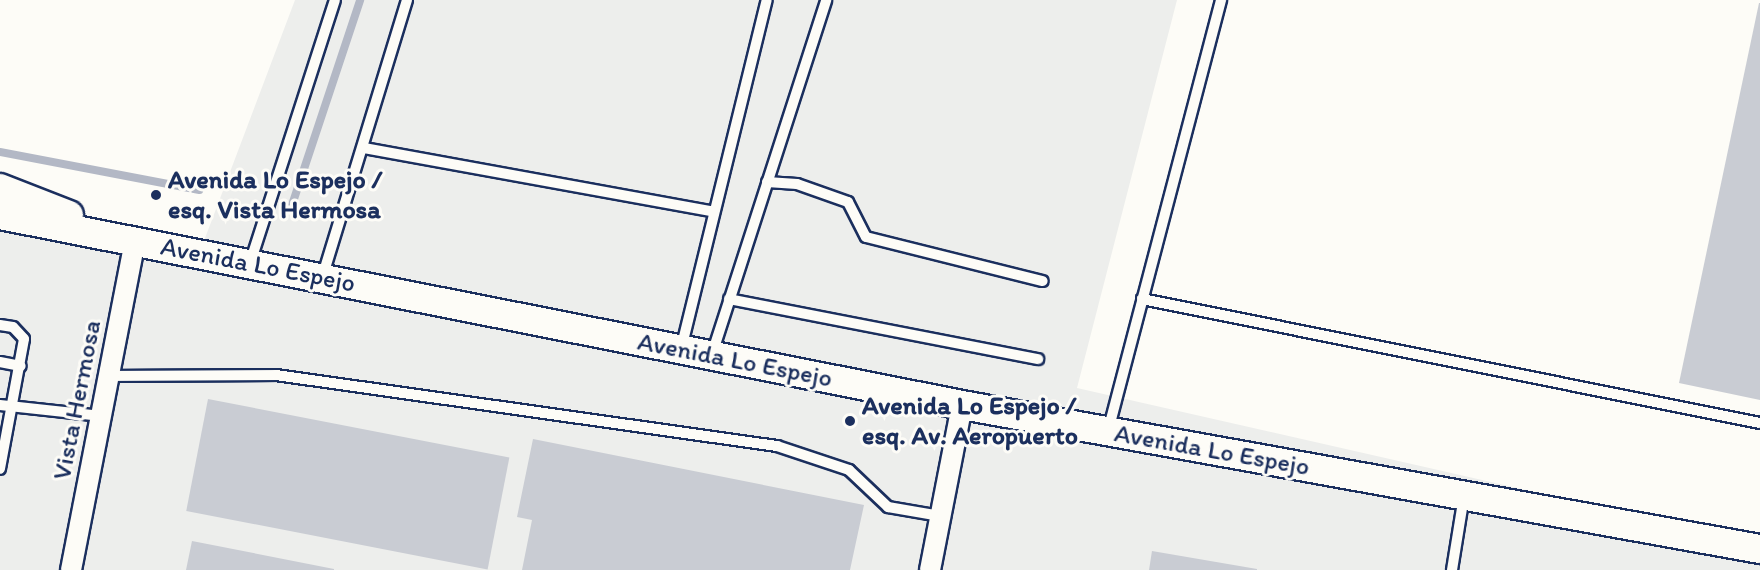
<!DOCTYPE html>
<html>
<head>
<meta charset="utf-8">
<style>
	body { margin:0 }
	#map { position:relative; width:1760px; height:570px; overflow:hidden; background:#fdfcf7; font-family:Itim,sans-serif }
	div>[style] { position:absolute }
	.built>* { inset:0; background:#edeeec }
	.stream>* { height:8px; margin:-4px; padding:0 4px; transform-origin:4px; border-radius:4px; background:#b3b8c5 }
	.building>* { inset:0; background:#c9ccd3; transform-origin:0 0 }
	.roads { filter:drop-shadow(2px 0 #1b2f5e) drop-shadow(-2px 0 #1b2f5e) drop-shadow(0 2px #1b2f5e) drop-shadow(0 -2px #1b2f5e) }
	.service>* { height:10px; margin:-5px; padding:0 5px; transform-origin:5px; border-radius:5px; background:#fdfcf7 }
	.minor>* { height:20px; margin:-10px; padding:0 10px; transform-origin:10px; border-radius:10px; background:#fdfcf7 }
	.secondary>* { height:28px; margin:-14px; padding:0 14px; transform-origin:14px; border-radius:14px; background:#fdfcf7 }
	.dots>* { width:16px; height:16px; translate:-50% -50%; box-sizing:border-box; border:3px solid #fdfcf7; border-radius:50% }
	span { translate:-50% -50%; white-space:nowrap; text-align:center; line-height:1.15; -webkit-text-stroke:6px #fdfcf7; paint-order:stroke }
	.poi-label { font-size:26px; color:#1b2f5e; font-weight:700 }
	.left { translate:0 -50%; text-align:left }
	.street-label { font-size:26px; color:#1b2f5e }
</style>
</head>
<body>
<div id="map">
	<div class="built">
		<i style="clip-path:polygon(295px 0,1177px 0,1077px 388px,1760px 543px,1760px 570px,0 570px,0 225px,196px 262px)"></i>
	</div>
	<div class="stream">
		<i style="left:0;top:152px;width:203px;rotate:10.8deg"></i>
		<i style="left:291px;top:208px;width:219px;rotate:-71.6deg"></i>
	</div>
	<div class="building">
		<i style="clip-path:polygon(1759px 3px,1760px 3px,1760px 400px,1679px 383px)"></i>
		<i style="left:208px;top:399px;width:307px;height:114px;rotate:11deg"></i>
		<i style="clip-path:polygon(533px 439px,864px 505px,850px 570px,522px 570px,532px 520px,517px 517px)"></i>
		<i style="clip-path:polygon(192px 541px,334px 569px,334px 570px,186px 570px)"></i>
		<i style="clip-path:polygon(1152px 551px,1257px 569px,1257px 570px,1149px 570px)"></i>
	</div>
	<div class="roads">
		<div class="service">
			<i style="left:364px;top:148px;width:354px;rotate:10.3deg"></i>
			<i style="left:767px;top:182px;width:30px;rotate:4deg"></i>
			<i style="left:797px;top:184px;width:54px;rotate:19.4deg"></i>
			<i style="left:848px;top:202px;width:39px;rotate:63deg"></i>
			<i style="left:866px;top:237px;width:182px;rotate:14deg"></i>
			<i style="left:250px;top:263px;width:276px;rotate:-72.1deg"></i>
			<i style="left:322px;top:278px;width:291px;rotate:-73deg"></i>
			<i style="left:729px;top:299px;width:315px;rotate:11deg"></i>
			<i style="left:1142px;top:299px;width:630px;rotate:11.35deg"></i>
			<i style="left:0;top:325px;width:13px;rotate:9deg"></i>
			<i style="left:13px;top:327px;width:16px;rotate:47deg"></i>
			<i style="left:24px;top:339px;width:132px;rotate:100.5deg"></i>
			<i style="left:681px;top:349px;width:359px;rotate:-76.2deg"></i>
			<i style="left:712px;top:354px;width:372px;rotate:-72.1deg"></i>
			<i style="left:0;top:362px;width:21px;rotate:11deg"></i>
			<i style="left:109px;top:376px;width:167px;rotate:-0.3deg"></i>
			<i style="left:276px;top:375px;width:506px;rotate:8.07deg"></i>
			<i style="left:777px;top:446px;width:76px;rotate:18.4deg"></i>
			<i style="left:849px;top:470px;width:54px;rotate:43.5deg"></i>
			<i style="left:888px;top:507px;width:53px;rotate:9.8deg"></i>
			<i style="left:0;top:405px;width:102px;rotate:6.2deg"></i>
			<i style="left:1108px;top:431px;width:446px;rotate:-75.3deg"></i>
			<i style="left:1452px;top:570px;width:75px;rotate:-80.8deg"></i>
		</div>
		<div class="minor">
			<i style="left:71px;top:570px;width:335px;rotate:-79deg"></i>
			<i style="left:930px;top:570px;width:168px;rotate:-79deg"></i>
		</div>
		<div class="secondary">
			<i style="left:0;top:188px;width:74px;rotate:21.4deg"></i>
			<i style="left:0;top:215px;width:981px;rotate:11.17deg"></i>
			<i style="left:962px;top:405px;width:811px;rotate:10.23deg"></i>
		</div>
	</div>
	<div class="dots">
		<i style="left:156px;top:195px;background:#1b2f5e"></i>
		<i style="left:850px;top:421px;background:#1b2f5e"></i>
	</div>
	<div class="poi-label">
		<span class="left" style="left:168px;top:195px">Avenida Lo Espejo /<br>esq. Vista Hermosa</span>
		<span class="left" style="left:862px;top:421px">Avenida Lo Espejo /<br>esq. Av. Aeropuerto</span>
	</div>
	<div class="street-label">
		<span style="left:258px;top:265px;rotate:11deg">Avenida Lo Espejo</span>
		<span style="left:735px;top:360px;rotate:11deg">Avenida Lo Espejo</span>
		<span style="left:77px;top:400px;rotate:-79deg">Vista Hermosa</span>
		<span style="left:1212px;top:450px;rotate:10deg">Avenida Lo Espejo</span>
	</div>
</div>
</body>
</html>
